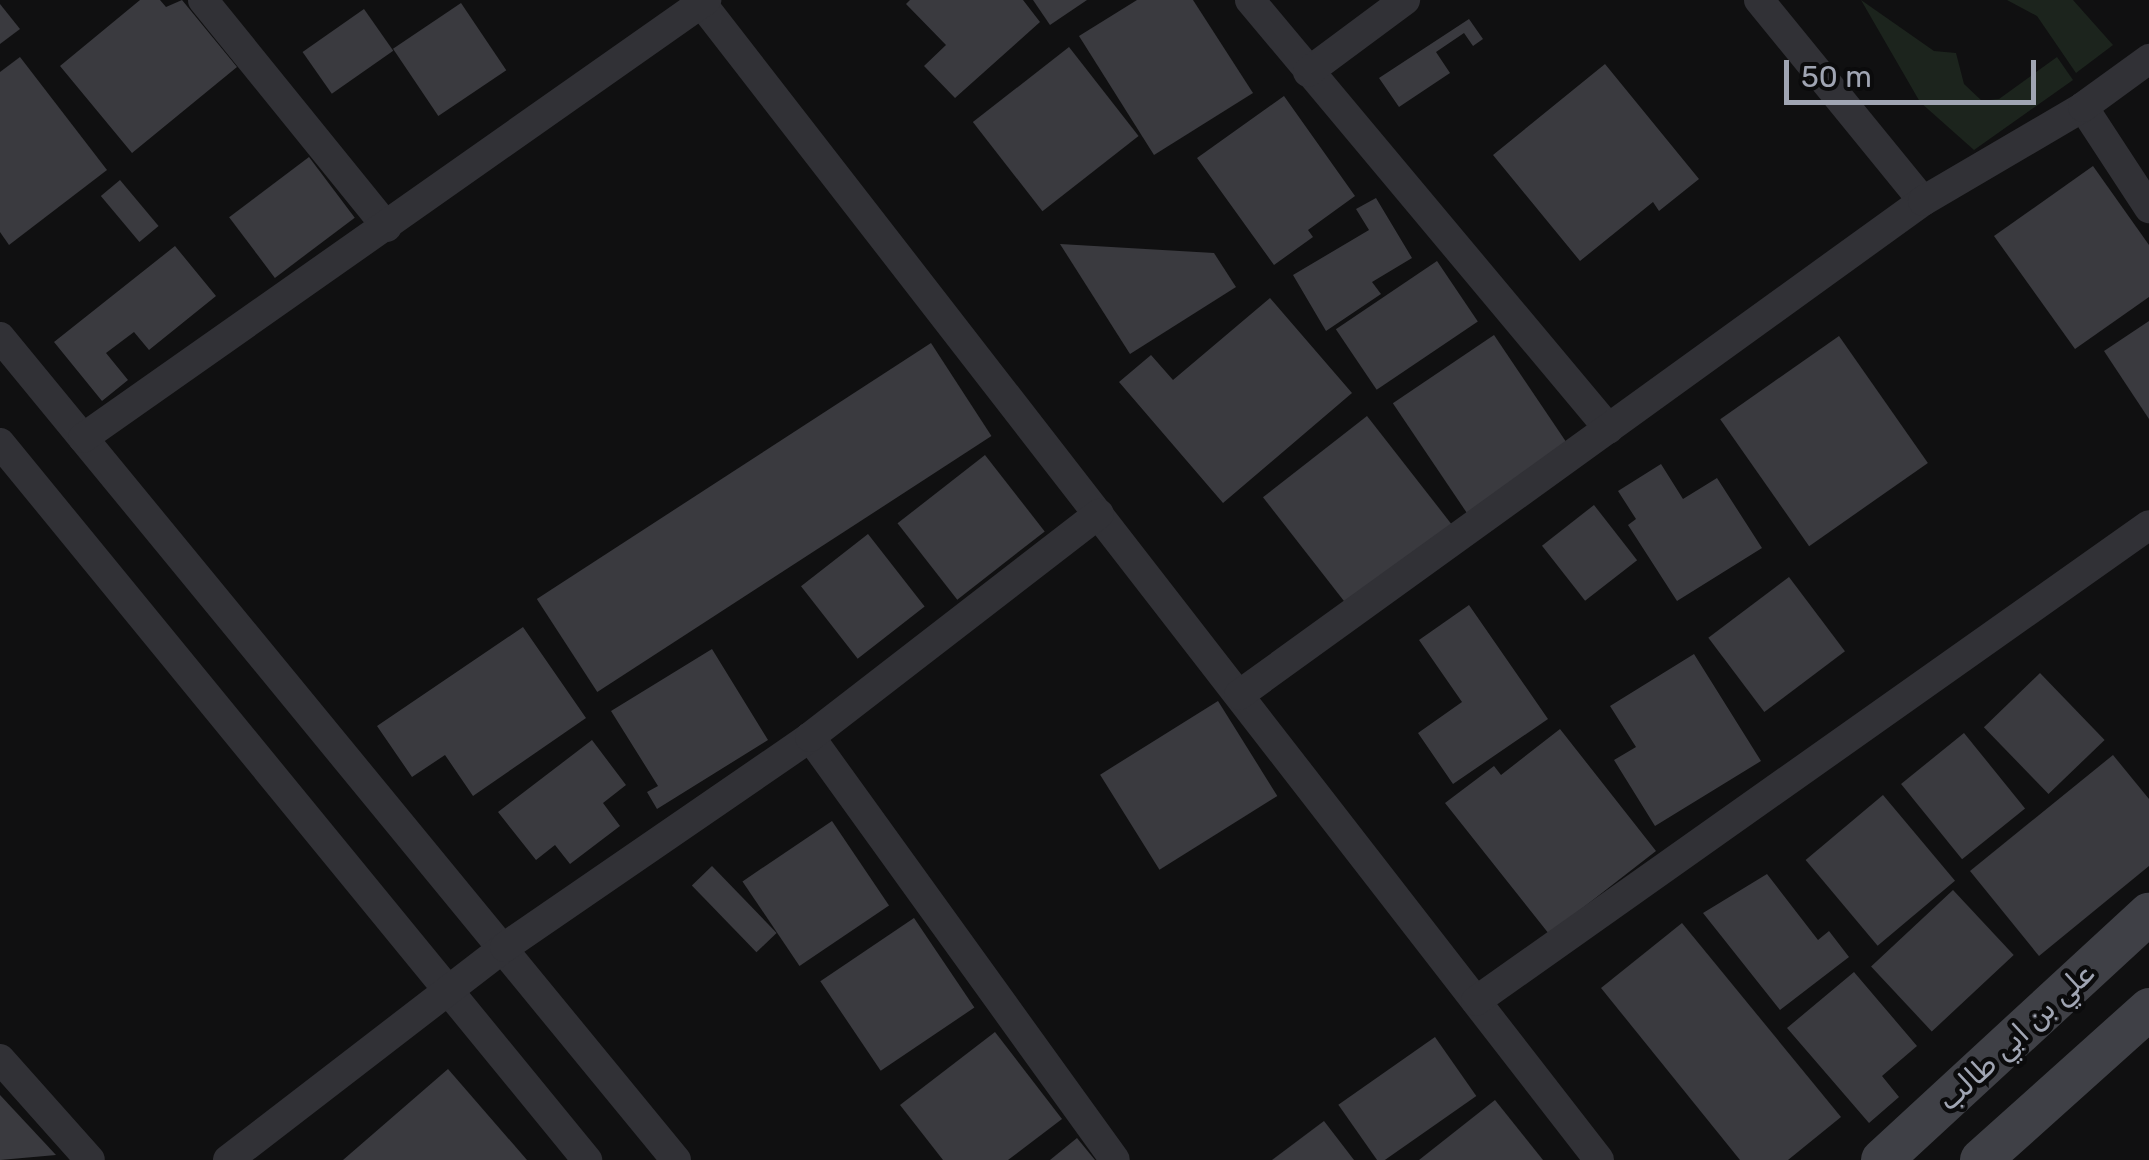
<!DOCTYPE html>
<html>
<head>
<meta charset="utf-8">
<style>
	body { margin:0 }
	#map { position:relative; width:2149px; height:1160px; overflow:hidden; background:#101011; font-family:Rubik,Cairo,sans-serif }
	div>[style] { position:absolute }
	.green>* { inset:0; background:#1c241d }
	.building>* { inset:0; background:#3a3a3f; transform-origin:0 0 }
	.minor>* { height:30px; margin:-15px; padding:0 15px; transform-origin:15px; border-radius:15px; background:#313136 }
	.secondary>* { height:42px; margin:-21px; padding:0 21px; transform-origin:21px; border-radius:21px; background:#3f4046 }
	span { translate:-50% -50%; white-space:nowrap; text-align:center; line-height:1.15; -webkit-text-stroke:9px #0b0b0c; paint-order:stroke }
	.street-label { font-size:30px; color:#a0a5b3 }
	.scale { position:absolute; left:1784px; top:60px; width:252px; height:45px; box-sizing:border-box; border:5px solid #a0a5b3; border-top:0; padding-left:12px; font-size:30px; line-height:35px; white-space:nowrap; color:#a0a5b3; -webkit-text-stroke:8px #0b0b0c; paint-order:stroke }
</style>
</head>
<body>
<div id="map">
	<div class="green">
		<i style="clip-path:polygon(1861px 0,1934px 51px,1956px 53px,1964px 84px,1982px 101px,1999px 99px,2057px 57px,2073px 80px,1974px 150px,1920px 102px)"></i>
		<i style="clip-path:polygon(2007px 0,2073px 0,2113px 45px,2076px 73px,2037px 16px)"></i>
	</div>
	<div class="building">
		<i style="clip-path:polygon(140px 0,160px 0,166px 7px,182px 0,237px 67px,132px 153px,60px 66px)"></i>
		<i style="clip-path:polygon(910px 0,1023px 0,1040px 22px,955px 98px,924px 66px,946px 45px,906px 4px)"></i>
		<i style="clip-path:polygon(1033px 0,1087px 0,1050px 25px)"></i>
		<i style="clip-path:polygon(1137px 0,1193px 0,1253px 93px,1154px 155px,1079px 36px)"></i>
		<i style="left:461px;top:3px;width:81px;height:82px;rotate:56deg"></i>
		<i style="clip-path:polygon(0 4px,20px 29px,0 44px)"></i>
		<i style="left:364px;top:9px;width:51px;height:75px;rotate:55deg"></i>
		<i style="clip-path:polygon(1469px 19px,1483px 39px,1473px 46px,1464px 33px,1436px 52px,1450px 73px,1399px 107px,1379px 78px)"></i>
		<i style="left:1069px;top:47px;width:113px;height:122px;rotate:52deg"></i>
		<i style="clip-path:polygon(20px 57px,107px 170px,9px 245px,0 232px,0 72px)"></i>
		<i style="clip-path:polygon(1605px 64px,1699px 179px,1659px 211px,1653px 202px,1580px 261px,1493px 155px)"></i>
		<i style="clip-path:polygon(1284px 96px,1355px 196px,1308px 230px,1313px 237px,1274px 265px,1197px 158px)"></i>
		<i style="left:309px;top:157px;width:76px;height:100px;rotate:53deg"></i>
		<i style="clip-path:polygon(2093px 166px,2149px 245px,2149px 297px,2075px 349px,1994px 236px)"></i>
		<i style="left:120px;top:180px;width:60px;height:25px;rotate:50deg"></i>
		<i style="clip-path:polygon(1376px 198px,1412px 258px,1372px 282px,1381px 294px,1326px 331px,1293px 275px,1369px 230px,1356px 209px)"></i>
		<i style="clip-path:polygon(1060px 244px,1214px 253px,1236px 287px,1130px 354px)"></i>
		<i style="clip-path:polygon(175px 246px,216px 296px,149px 350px,134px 332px,106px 353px,128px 380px,102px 401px,54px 342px)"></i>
		<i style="left:1437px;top:261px;width:73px;height:122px;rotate:56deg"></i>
		<i style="clip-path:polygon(1270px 298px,1352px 393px,1223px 503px,1119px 382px,1151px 355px,1173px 380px)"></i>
		<i style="clip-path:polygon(2149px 321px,2149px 419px,2104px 351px)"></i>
		<i style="left:1494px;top:335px;width:133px;height:122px;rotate:56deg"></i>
		<i style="left:1839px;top:336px;width:155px;height:145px;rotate:55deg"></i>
		<i style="left:931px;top:343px;width:111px;height:470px;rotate:57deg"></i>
		<i style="left:1367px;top:416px;width:142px;height:132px;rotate:52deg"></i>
		<i style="left:985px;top:455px;width:97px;height:111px;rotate:52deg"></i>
		<i style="clip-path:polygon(1661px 464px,1683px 499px,1717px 478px,1762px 548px,1677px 601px,1628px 525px,1636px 519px,1618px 491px)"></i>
		<i style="left:1594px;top:505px;width:70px;height:66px;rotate:52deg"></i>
		<i style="left:868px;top:534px;width:92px;height:85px;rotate:52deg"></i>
		<i style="left:1789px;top:577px;width:93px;height:101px;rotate:53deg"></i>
		<i style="clip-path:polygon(1469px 605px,1548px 719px,1453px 784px,1418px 733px,1462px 702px,1419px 640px)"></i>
		<i style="clip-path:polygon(523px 627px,586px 718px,473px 796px,445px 755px,412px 777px,377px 726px)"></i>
		<i style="clip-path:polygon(712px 649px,768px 740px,657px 809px,647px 792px,658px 786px,611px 711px)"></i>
		<i style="clip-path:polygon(1694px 654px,1761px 761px,1655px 826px,1614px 760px,1636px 747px,1610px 706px)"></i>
		<i style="left:2040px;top:673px;width:93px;height:78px;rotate:46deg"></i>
		<i style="left:1218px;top:701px;width:112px;height:139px;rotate:58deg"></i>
		<i style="clip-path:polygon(1560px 729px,1656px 851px,1549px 934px,1445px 803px,1494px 766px,1501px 775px)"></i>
		<i style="left:1964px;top:733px;width:97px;height:81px;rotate:51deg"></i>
		<i style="clip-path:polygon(592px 740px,626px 785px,603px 803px,620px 826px,570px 864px,555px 845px,536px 860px,498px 812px)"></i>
		<i style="clip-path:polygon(2113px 755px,2149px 799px,2149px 866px,2039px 956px,1970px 871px)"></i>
		<i style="left:1883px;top:795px;width:112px;height:101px;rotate:50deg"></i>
		<i style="left:832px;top:821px;width:102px;height:108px;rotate:56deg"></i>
		<i style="left:712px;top:866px;width:93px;height:28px;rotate:46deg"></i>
		<i style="clip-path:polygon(1767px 874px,1818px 940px,1829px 931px,1849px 957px,1780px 1010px,1703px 913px)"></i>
		<i style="left:1953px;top:890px;width:89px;height:112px;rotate:47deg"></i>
		<i style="left:914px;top:918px;width:108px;height:113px;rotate:56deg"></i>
		<i style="clip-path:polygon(1682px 923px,1841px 1117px,1788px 1160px,1740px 1160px,1601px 988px)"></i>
		<i style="clip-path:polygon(1854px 972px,1917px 1046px,1882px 1076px,1899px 1097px,1869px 1123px,1787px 1028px)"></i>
		<i style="clip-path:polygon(995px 1032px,1062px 1119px,1008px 1160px,943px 1160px,900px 1105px)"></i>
		<i style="left:1435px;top:1037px;width:72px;height:118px;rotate:55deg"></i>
		<i style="clip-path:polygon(448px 1069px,527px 1160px,343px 1160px)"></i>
		<i style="clip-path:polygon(0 1095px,56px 1155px,0 1160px)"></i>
		<i style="clip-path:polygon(1495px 1100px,1543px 1160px,1419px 1160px)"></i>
		<i style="clip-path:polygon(1324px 1121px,1354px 1160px,1272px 1160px)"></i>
		<i style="clip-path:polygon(1077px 1138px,1095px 1160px,1050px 1160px)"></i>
	</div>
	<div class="minor">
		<i style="left:203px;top:0;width:292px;rotate:51deg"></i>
		<i style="left:699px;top:0;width:1468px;rotate:52.19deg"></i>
		<i style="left:1250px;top:0;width:559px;rotate:50.08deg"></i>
		<i style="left:1759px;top:0;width:259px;rotate:50.8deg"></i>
		<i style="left:1308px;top:72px;width:121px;rotate:-36.6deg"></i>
		<i style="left:2083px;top:107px;width:121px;rotate:56.8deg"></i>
		<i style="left:0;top:337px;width:1065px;rotate:50.6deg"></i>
		<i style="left:83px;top:438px;width:762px;rotate:-35.11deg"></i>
		<i style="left:0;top:443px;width:927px;rotate:50.69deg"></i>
		<i style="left:1239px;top:695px;width:844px;rotate:-35.84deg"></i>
		<i style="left:1923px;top:201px;width:186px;rotate:-30.4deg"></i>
		<i style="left:2083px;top:107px;width:82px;rotate:-36deg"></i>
		<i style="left:810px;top:737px;width:521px;rotate:54.21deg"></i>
		<i style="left:1476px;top:1001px;width:824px;rotate:-35.27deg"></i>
		<i style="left:0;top:1059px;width:135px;rotate:48.3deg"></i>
		<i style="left:228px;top:1160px;width:349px;rotate:-37.6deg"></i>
		<i style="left:505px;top:947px;width:370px;rotate:-34.5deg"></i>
		<i style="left:810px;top:737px;width:365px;rotate:-37.7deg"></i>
	</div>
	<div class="secondary">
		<i style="left:1882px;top:1160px;width:363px;rotate:-42.7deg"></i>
		<i style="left:1981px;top:1160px;width:226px;rotate:-41.9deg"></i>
	</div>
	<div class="street-label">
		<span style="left:2016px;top:1037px;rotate:-43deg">علي بن ابي طالب</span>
	</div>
	<div class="scale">50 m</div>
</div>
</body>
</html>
